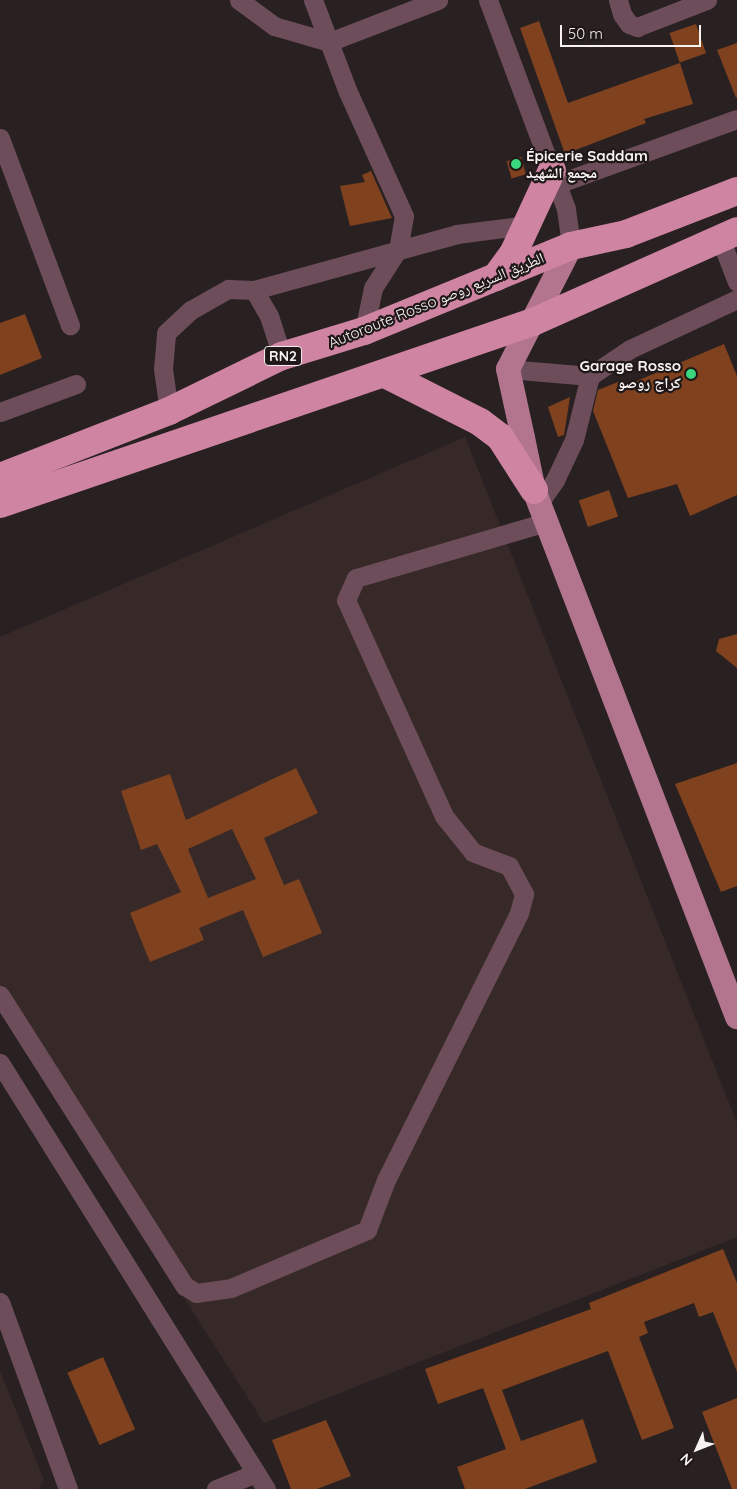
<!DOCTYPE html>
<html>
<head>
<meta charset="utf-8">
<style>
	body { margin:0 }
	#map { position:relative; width:737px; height:1489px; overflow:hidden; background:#292121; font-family:Quicksand,"Noto Naskh Arabic",sans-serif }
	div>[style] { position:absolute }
	.built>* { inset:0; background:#372928 }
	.building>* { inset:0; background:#7f411e; transform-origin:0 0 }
	.minor>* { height:19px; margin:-9.5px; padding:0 9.5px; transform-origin:9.5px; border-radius:9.5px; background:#6c4d59 }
	.major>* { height:24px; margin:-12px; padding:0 12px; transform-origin:12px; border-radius:12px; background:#b3758d }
	.highway>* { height:28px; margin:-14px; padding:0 14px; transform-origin:14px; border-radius:14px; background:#cf84a2 }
	.dots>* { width:14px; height:14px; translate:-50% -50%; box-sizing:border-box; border:2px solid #201818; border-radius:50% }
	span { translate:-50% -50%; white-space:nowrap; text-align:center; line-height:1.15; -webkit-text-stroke:4.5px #201818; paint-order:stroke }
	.shield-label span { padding:1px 4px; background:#201818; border:1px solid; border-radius:4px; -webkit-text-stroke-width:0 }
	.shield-label { font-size:14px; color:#f8f2f2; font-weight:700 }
	.poi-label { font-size:15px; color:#f8f2f2; font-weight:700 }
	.left { translate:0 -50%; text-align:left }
	.right { translate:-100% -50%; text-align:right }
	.street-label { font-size:15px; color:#f8f2f2 }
	.north { position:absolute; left:672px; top:1424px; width:50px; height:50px; -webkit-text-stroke:4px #201818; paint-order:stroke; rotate:226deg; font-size:14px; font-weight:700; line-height:20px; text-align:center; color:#f8f2f2 }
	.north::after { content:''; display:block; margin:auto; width:18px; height:22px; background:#f8f2f2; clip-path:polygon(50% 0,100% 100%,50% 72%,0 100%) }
	.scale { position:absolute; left:560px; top:25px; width:141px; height:22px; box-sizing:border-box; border:2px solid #f8f2f2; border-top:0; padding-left:6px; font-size:15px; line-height:18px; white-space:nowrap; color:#f8f2f2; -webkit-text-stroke:4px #201818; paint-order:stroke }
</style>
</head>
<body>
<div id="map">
	<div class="built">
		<i style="clip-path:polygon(465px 437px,737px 1123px,737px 1237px,264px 1423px,0 1010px,0 637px)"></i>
		<i style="clip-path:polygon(0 1371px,44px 1480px,39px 1489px,0 1489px)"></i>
	</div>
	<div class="building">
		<i style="clip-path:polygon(539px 21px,568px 103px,680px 63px,693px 104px,644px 119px,646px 123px,565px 154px,520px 28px)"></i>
		<i style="left:696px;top:24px;width:31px;height:28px;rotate:71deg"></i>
		<i style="clip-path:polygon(737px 43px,737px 97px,736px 98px,717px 50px)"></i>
		<i style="left:521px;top:157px;width:18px;height:15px;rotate:74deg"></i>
		<i style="clip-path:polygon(371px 171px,392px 218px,350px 226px,340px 186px,365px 182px,362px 175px)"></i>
		<i style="clip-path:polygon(25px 314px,42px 358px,0 375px,0 323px)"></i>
		<i style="clip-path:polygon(724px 344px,737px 376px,737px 495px,690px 516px,677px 484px,628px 498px,593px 411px,598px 390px,623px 380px,625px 386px)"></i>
		<i style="clip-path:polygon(570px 397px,564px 435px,558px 437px,548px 407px)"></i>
		<i style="left:609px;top:490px;width:28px;height:32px;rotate:71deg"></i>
		<i style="clip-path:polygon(737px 634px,737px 668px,716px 651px,719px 639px)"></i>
		<i style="clip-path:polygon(737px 763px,737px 886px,721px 892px,675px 784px)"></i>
		<i style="clip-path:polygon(evenodd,296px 768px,318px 813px,264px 838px,284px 885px,299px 879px,322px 933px,263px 957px,243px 910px,199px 928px,204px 940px,150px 962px,130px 913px,181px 892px,157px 844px,141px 850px,121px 791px,170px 774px,186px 820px,296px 768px,232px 829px,256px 879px,208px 898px,188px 849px,232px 829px)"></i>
		<i style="clip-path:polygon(723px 1249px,737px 1283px,737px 1372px,713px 1312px,699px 1317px,694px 1303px,644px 1322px,648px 1333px,639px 1337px,674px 1428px,642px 1440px,608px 1351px,502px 1390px,521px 1441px,583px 1419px,597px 1462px,525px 1489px,465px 1489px,457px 1467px,506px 1449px,483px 1388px,438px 1404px,425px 1369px,591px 1309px,589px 1303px)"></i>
		<i style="left:103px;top:1357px;width:79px;height:39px;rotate:66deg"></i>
		<i style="clip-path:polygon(737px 1398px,737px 1489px,732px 1489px,702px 1412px)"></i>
		<i style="clip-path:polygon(326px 1420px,351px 1476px,317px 1489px,291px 1489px,272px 1440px)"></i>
	</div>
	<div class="minor">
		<i style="left:239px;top:0;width:44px;rotate:36.6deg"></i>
		<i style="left:274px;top:26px;width:57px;rotate:16.2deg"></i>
		<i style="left:329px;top:42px;width:117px;rotate:-21.1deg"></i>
		<i style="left:313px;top:0;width:98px;rotate:69.2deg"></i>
		<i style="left:348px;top:92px;width:136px;rotate:65.7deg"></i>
		<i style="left:404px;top:216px;width:34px;rotate:100deg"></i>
		<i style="left:398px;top:249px;width:46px;rotate:122.7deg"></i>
		<i style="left:373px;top:288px;width:44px;rotate:101.8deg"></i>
		<i style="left:488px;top:0;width:223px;rotate:69.5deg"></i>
		<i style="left:566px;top:209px;width:37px;rotate:82deg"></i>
		<i style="left:618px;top:0;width:15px;rotate:74deg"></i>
		<i style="left:622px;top:14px;width:12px;rotate:55deg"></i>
		<i style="left:629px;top:24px;width:9px;rotate:21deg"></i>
		<i style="left:637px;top:27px;width:75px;rotate:-21.1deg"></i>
		<i style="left:0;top:138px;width:200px;rotate:69.5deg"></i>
		<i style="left:557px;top:184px;width:191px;rotate:-19.9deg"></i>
		<i style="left:720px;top:238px;width:47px;rotate:68.9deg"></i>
		<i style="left:254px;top:290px;width:211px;rotate:-15.4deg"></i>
		<i style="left:457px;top:234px;width:71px;rotate:-7.3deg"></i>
		<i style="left:508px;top:369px;width:82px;rotate:4.9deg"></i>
		<i style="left:169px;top:411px;width:42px;rotate:-98.1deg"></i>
		<i style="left:163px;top:369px;width:36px;rotate:-85deg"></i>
		<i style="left:166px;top:333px;width:34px;rotate:-43deg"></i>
		<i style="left:191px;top:310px;width:43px;rotate:-29.6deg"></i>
		<i style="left:228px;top:289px;width:26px;rotate:2deg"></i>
		<i style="left:254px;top:290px;width:30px;rotate:60deg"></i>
		<i style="left:269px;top:316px;width:42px;rotate:72deg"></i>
		<i style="left:0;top:412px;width:81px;rotate:-20.2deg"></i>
		<i style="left:539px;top:503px;width:28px;rotate:-55deg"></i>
		<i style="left:555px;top:480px;width:44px;rotate:-64.6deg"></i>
		<i style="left:574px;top:440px;width:66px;rotate:-76deg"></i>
		<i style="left:590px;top:376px;width:48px;rotate:-34deg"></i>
		<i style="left:630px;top:349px;width:118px;rotate:-25deg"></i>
		<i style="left:0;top:995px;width:345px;rotate:57.6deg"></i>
		<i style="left:185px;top:1286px;width:13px;rotate:32deg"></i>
		<i style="left:196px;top:1293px;width:35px;rotate:-8deg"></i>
		<i style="left:231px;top:1288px;width:148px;rotate:-23.1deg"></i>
		<i style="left:367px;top:1230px;width:53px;rotate:-69.2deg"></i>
		<i style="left:386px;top:1180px;width:298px;rotate:-63.5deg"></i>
		<i style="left:519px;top:913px;width:20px;rotate:-75deg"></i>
		<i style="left:524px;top:894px;width:32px;rotate:-118deg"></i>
		<i style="left:509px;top:866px;width:39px;rotate:-159deg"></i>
		<i style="left:473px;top:852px;width:46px;rotate:-128.9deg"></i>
		<i style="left:444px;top:816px;width:237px;rotate:-114.4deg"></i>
		<i style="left:346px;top:600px;width:24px;rotate:-66deg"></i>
		<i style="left:356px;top:578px;width:198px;rotate:-16.4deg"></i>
		<i style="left:0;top:1063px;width:502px;rotate:58.02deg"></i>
		<i style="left:0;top:1302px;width:199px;rotate:70deg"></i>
		<i style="left:216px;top:1489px;width:43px;rotate:-21.8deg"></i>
	</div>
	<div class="major">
		<i style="left:571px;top:246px;width:138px;rotate:117.1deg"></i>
		<i style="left:508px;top:369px;width:71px;rotate:77.7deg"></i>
		<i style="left:523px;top:438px;width:53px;rotate:78.1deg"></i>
		<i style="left:534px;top:490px;width:565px;rotate:68.93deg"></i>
	</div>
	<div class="highway">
		<i style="left:496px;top:277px;width:31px;rotate:-54deg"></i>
		<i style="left:514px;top:252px;width:90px;rotate:-65.1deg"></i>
		<i style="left:385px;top:374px;width:106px;rotate:26.8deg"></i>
		<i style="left:480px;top:422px;width:25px;rotate:37deg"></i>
		<i style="left:500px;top:437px;width:63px;rotate:57.3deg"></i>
		<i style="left:0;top:477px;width:181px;rotate:-21.3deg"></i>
		<i style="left:169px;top:411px;width:126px;rotate:-26deg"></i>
		<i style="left:282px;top:356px;width:86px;rotate:-17deg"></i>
		<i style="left:364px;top:331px;width:224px;rotate:-22.3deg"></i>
		<i style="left:571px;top:246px;width:56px;rotate:-12.3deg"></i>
		<i style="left:626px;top:234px;width:119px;rotate:-21.2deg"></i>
		<i style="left:0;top:504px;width:563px;rotate:-18.85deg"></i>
		<i style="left:533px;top:322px;width:223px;rotate:-24deg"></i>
	</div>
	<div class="dots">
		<i style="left:516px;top:164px;background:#3bd77f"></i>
		<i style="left:691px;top:374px;background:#3bd77f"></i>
	</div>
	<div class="shield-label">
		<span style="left:283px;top:356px">RN2</span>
	</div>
	<div class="poi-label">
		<span class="left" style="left:526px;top:164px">Épicerie Saddam<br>مجمع الشهيد</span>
		<span class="right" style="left:681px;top:374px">Garage Rosso<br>كراج روصو</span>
	</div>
	<div class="street-label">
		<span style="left:436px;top:300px;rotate:-22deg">Autoroute Rosso الطريق السريع روصو</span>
	</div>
	<div class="north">N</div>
	<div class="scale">50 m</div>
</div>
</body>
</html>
